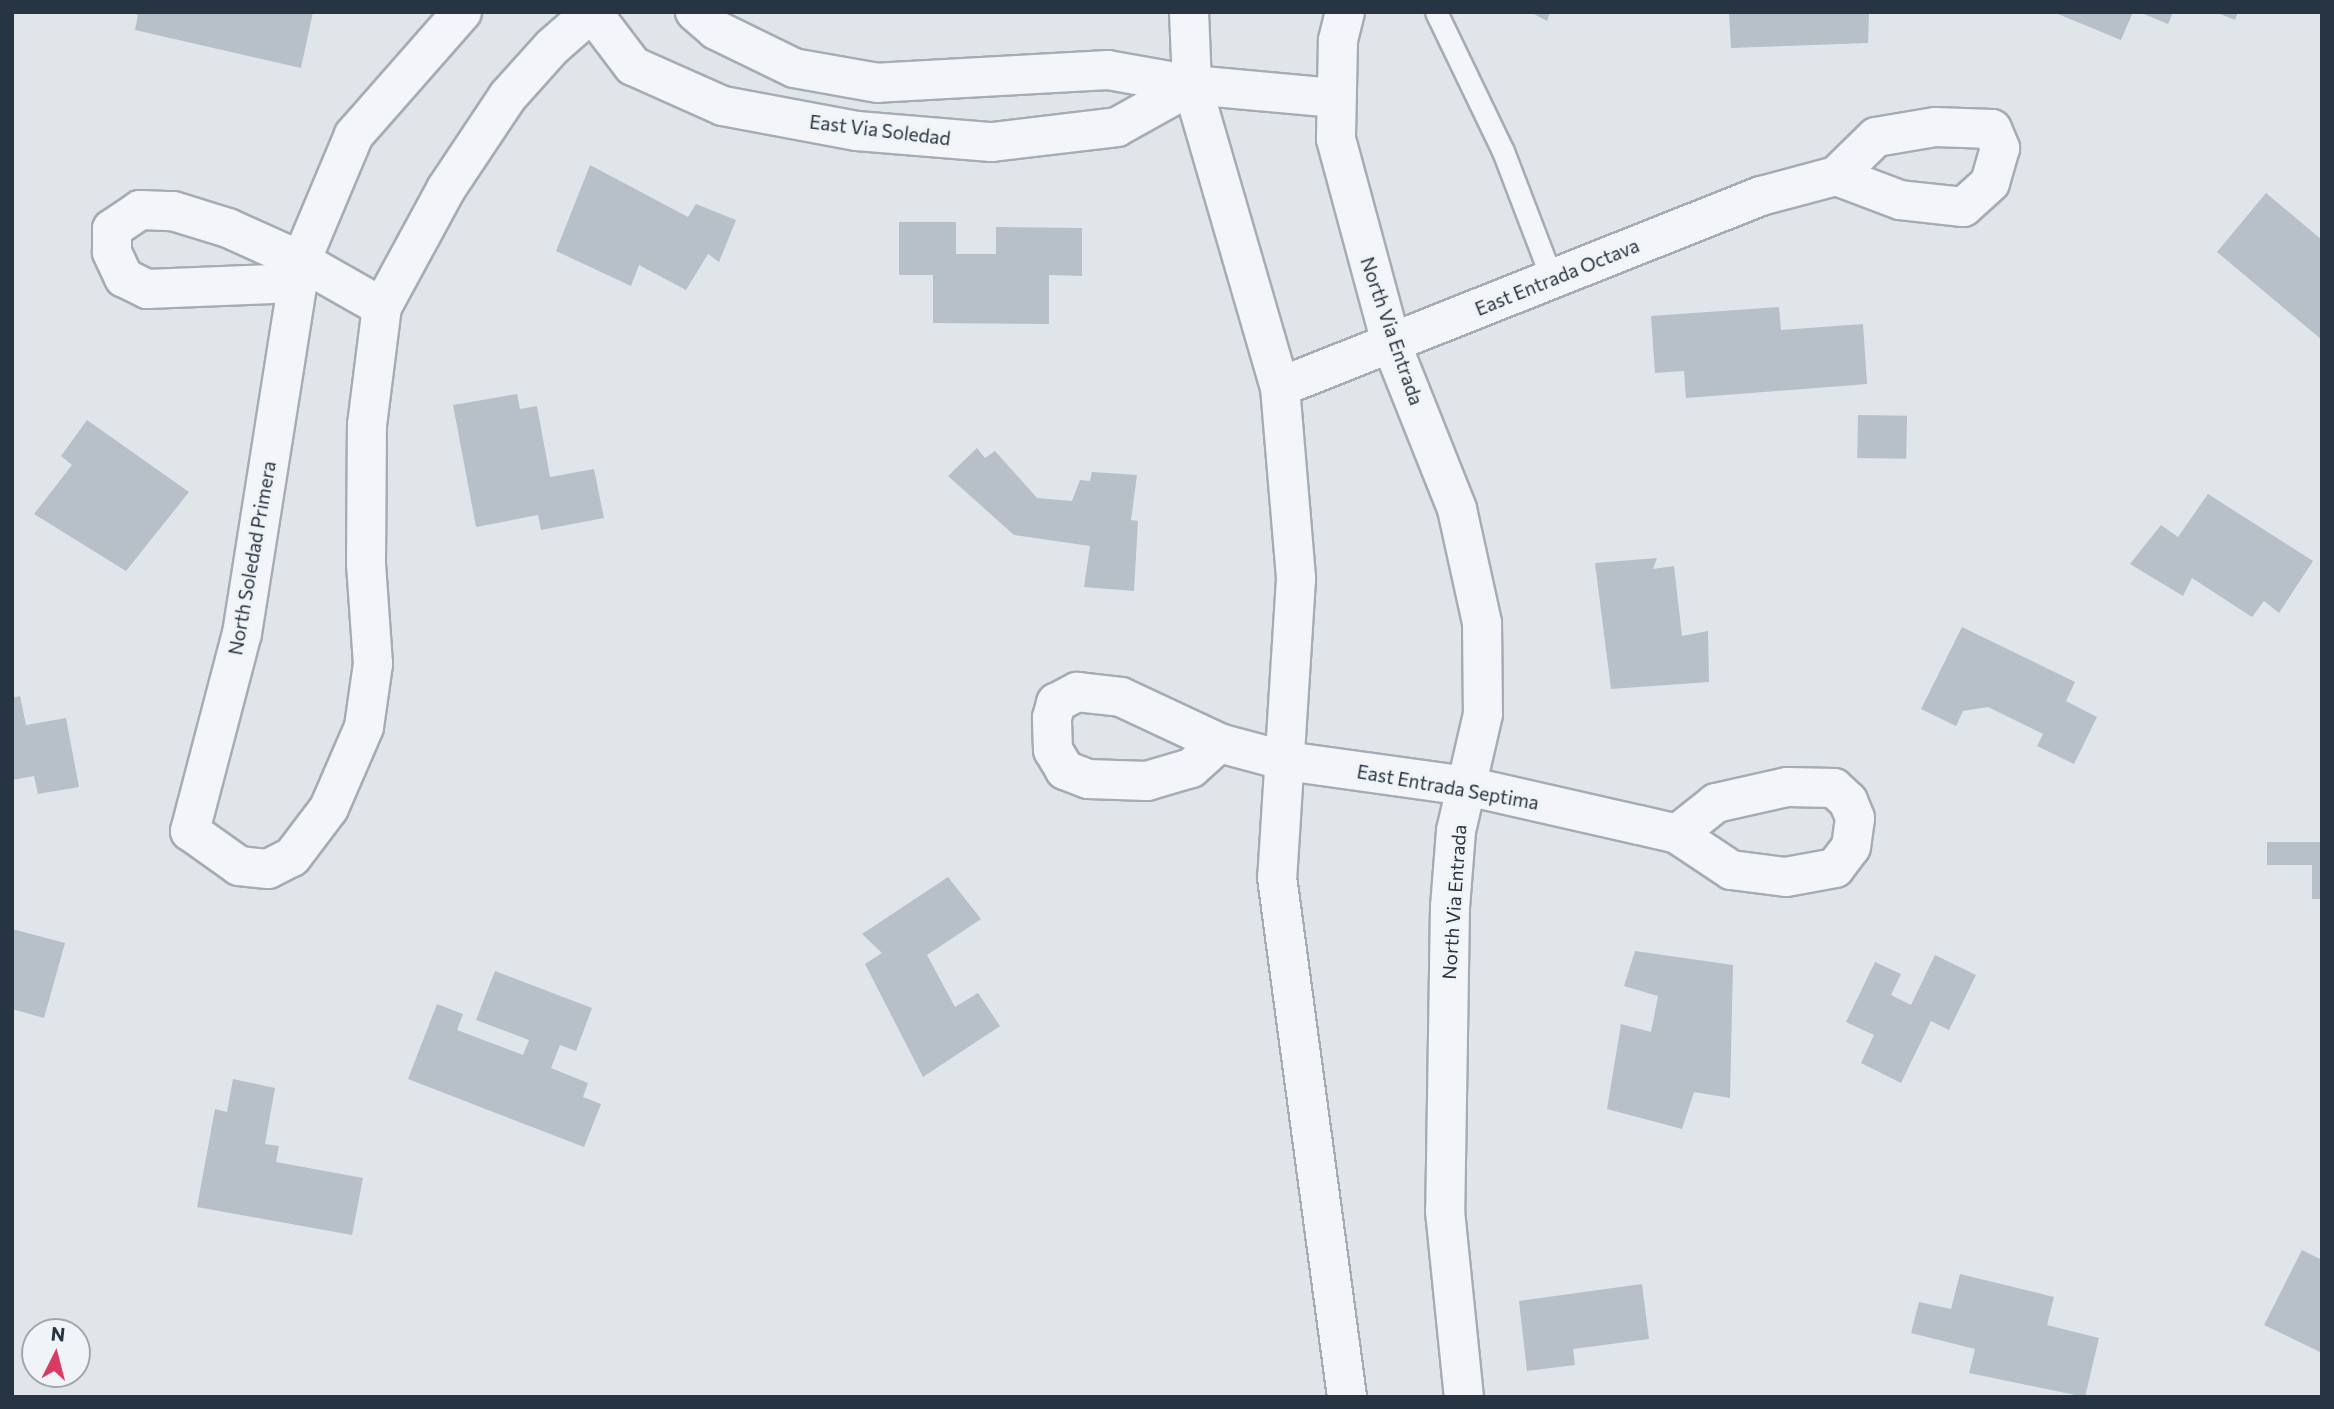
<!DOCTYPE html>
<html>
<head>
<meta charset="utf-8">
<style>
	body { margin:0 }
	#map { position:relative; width:2334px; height:1409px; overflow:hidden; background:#e0e5ea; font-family:Commissioner,sans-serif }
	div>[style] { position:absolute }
	.building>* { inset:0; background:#b7bfc8; transform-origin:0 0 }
	.roads { filter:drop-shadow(2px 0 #a5acb5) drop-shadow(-2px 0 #a5acb5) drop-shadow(0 2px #a5acb5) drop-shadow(0 -2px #a5acb5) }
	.lane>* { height:21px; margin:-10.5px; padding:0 10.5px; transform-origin:10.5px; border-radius:10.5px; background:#f3f5f8 }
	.street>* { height:38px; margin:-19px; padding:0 19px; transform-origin:19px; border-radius:19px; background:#f3f5f8 }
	span { translate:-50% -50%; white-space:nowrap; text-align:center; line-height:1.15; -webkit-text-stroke:6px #f0f4f7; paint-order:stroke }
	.street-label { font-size:19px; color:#273443 }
	.frame { position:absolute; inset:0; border:14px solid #273443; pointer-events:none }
	.north { position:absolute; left:21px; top:1318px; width:70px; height:70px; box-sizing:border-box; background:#f0f4f7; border:2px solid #a0a7af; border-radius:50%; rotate:6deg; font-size:19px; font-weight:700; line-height:28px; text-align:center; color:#273443 }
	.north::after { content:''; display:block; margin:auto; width:24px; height:32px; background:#d83c64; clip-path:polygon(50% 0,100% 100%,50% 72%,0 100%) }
</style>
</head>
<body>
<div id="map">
	<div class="building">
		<i style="clip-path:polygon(130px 12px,313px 12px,301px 68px,135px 30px,138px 15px)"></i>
		<i style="clip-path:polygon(1530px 12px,1550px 12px,1547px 21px)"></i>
		<i style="clip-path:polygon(1729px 12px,1869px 12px,1868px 43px,1731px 48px)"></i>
		<i style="clip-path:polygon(2053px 12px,2133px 12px,2121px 40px)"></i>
		<i style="clip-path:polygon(2139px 12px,2173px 12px,2168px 24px)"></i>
		<i style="clip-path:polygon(2215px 12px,2238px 12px,2235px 20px)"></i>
		<i style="clip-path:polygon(590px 165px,688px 217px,696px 204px,736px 220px,719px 262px,708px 254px,686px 290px,639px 265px,631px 286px,556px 251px)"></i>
		<i style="clip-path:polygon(2266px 193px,2322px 240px,2322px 340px,2217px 252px)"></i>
		<i style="clip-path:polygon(899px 222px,956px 222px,956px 254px,996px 254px,996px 227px,1082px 228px,1082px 276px,1049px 275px,1049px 324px,933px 323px,933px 275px,899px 275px)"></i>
		<i style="clip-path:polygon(1779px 307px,1781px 330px,1863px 324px,1867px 384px,1686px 398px,1684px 371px,1655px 373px,1651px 316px)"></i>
		<i style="clip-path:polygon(517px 394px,520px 409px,537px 406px,550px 477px,594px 469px,604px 518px,541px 530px,538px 515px,476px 527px,453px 405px)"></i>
		<i style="left:1858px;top:415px;width:49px;height:43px;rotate:1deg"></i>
		<i style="clip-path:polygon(87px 420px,189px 492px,126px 571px,34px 514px,72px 465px,61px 456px)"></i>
		<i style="clip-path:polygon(977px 448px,985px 458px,995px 451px,1037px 498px,1072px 501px,1080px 480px,1090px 481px,1092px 472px,1137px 475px,1131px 520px,1138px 521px,1134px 591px,1084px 587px,1090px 546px,1014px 535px,948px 476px)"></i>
		<i style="clip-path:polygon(2208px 494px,2313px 561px,2279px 613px,2264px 601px,2252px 617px,2192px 578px,2183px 596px,2130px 564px,2161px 525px,2178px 537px)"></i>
		<i style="clip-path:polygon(1657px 558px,1653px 569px,1674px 566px,1682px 636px,1708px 631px,1709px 682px,1611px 689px,1595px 563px)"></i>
		<i style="clip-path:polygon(1962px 627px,2075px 682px,2066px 701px,2097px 717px,2074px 764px,2037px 746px,2043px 734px,1988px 707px,1963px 711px,1956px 726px,1921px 709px)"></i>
		<i style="clip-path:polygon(20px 696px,26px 725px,66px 718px,79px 787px,38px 794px,34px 776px,12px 780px,12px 698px)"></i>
		<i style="clip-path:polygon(2267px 842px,2322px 842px,2322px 899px,2312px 899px,2312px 865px,2267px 865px)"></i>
		<i style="clip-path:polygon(948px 877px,981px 919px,927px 955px,955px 1007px,978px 993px,1000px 1026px,923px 1077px,865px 964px,882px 953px,862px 934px)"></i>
		<i style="clip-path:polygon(12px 929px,65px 943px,44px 1018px,12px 1009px)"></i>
		<i style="clip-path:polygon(1635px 951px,1733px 965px,1730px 1098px,1694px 1092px,1682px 1129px,1607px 1109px,1621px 1024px,1651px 1032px,1658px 996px,1624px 986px)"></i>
		<i style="clip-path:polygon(1935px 955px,1976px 975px,1949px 1030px,1931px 1021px,1901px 1083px,1861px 1063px,1874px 1035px,1846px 1022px,1875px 962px,1901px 974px,1891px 995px,1911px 1005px)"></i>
		<i style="clip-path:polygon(495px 971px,592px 1008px,576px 1051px,560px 1045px,551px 1068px,588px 1083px,583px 1097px,601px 1104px,584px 1147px,408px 1079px,437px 1004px,463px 1014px,457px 1030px,523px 1055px,529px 1040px,476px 1020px)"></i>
		<i style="clip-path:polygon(233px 1079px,275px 1088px,265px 1144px,279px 1146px,276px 1162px,363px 1178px,352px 1235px,197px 1207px,215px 1109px,227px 1112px)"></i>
		<i style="clip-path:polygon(2302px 1250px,2322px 1260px,2322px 1353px,2264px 1325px)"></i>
		<i style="clip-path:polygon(1960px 1274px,2054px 1297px,2047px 1325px,2099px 1338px,2085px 1397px,1969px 1373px,1975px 1349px,1911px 1333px,1919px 1302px,1951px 1309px)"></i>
		<i style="clip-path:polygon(1642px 1284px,1649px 1339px,1573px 1349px,1575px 1365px,1527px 1371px,1519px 1301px)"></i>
	</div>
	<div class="roads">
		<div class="lane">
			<i style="left:1436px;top:12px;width:154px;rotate:64.3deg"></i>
			<i style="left:1503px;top:151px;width:137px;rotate:69.1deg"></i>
		</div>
		<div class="street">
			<i style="left:462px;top:12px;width:164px;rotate:131.3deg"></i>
			<i style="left:354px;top:135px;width:137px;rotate:112.8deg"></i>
			<i style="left:301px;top:261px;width:377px;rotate:99deg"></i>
			<i style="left:242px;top:633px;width:205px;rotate:104.7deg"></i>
			<i style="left:190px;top:831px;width:60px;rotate:35.5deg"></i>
			<i style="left:239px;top:866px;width:29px;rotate:6deg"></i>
			<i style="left:268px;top:869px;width:27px;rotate:-27deg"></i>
			<i style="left:292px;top:857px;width:61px;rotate:-52.9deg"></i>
			<i style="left:329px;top:808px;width:88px;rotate:-66.6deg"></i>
			<i style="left:364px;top:727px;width:64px;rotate:-81.9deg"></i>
			<i style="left:373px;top:664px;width:100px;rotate:-94deg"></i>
			<i style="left:366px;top:564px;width:139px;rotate:-89.6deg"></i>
			<i style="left:367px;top:425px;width:119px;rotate:-82.8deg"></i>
			<i style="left:382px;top:307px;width:134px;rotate:-61.5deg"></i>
			<i style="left:446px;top:189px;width:112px;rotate:-56.3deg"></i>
			<i style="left:508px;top:96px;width:66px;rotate:-48.1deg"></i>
			<i style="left:552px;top:47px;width:53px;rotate:-41.2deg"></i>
			<i style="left:592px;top:12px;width:68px;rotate:52.8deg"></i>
			<i style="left:633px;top:66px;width:98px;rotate:24deg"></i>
			<i style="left:723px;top:106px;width:136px;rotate:10.6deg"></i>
			<i style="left:857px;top:131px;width:135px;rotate:4.7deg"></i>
			<i style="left:992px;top:142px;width:126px;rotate:-6.8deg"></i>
			<i style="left:1117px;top:127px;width:86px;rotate:-29.2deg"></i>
			<i style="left:1192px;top:85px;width:85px;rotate:-169.9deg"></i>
			<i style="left:1108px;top:70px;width:230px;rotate:176.8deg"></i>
			<i style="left:878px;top:83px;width:85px;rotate:-169.9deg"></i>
			<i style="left:794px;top:68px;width:87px;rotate:-154deg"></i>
			<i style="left:716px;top:30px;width:28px;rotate:-139deg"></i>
			<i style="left:1189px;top:12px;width:73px;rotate:87.6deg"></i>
			<i style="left:1192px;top:85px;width:315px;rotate:73.8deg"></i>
			<i style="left:1280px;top:387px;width:193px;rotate:85.2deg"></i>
			<i style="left:1296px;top:579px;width:299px;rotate:93.6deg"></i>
			<i style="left:1277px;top:877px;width:525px;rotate:82.33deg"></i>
			<i style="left:1345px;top:12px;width:30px;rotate:104deg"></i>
			<i style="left:1338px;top:41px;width:98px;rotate:91.2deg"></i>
			<i style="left:1336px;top:139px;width:211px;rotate:74.9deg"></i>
			<i style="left:1391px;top:343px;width:179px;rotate:68.3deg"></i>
			<i style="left:1457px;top:509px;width:117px;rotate:77.6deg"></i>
			<i style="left:1482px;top:623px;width:91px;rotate:89.4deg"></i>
			<i style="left:1483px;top:714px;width:120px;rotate:103deg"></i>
			<i style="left:1456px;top:831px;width:76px;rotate:94.5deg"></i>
			<i style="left:1450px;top:907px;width:304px;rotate:90.9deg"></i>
			<i style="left:1445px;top:1211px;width:187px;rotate:84.2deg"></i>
			<i style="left:1192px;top:85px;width:145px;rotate:5.2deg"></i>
			<i style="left:298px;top:283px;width:151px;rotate:177.7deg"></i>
			<i style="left:147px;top:289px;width:25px;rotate:-154deg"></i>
			<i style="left:124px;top:278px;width:29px;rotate:-115deg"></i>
			<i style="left:112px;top:252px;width:23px;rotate:-90deg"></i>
			<i style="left:112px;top:229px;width:34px;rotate:-34deg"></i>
			<i style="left:140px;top:210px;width:33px;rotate:2deg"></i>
			<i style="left:173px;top:211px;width:58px;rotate:17.2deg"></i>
			<i style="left:228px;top:228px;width:80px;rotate:24.3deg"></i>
			<i style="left:301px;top:261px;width:93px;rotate:29.6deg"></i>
			<i style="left:1280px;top:387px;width:518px;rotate:-21.66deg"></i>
			<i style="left:1761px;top:196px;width:78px;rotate:-14.9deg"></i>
			<i style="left:1836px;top:176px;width:56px;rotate:-44.3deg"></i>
			<i style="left:1876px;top:137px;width:60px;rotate:-9.6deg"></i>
			<i style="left:1935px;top:127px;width:57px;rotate:2deg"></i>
			<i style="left:1992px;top:129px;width:21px;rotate:67deg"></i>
			<i style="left:2000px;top:148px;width:36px;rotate:106deg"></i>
			<i style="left:1990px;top:183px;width:36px;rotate:138deg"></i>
			<i style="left:1963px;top:207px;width:63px;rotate:-173.7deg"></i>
			<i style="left:1900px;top:200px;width:68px;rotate:-159.4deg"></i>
			<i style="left:1219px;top:743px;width:38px;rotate:138deg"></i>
			<i style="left:1191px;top:768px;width:46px;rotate:163.5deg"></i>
			<i style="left:1147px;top:781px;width:59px;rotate:-178.1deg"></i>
			<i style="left:1088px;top:779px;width:25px;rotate:-159deg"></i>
			<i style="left:1065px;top:770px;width:23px;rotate:-121deg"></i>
			<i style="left:1053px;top:750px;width:32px;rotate:-92deg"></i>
			<i style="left:1052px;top:718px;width:16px;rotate:-75deg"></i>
			<i style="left:1056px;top:703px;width:24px;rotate:-28deg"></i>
			<i style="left:1077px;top:692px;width:44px;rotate:6.5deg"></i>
			<i style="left:1121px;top:697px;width:108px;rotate:25.1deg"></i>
			<i style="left:1219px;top:743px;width:69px;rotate:15deg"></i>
			<i style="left:1286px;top:761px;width:183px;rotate:7.9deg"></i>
			<i style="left:1467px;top:786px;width:176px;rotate:12.8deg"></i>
			<i style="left:1639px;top:825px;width:39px;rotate:13deg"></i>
			<i style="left:1677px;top:834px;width:65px;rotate:33.7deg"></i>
			<i style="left:1731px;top:870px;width:55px;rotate:7.3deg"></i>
			<i style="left:1786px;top:877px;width:50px;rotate:-10.4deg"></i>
			<i style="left:1835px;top:868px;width:26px;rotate:-53deg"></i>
			<i style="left:1851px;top:847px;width:29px;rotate:-82deg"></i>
			<i style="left:1855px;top:818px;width:18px;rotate:-112deg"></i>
			<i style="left:1848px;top:801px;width:19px;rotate:-137deg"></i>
			<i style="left:1834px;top:788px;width:47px;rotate:-178.8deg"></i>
			<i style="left:1787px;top:787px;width:73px;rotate:167.3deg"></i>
			<i style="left:1716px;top:803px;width:50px;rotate:141.5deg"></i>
		</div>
	</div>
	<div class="street-label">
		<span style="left:880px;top:130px;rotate:7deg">East Via Soledad</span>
		<span style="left:1557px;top:277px;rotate:-22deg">East Entrada Octava</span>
		<span style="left:1392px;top:331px;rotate:71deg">North Via Entrada</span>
		<span style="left:252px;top:558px;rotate:-80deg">North Soledad Primera</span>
		<span style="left:1448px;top:787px;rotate:10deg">East Entrada Septima</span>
		<span style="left:1454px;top:902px;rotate:-86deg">North Via Entrada</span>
	</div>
	<div class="frame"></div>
	<div class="north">N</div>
</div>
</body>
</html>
